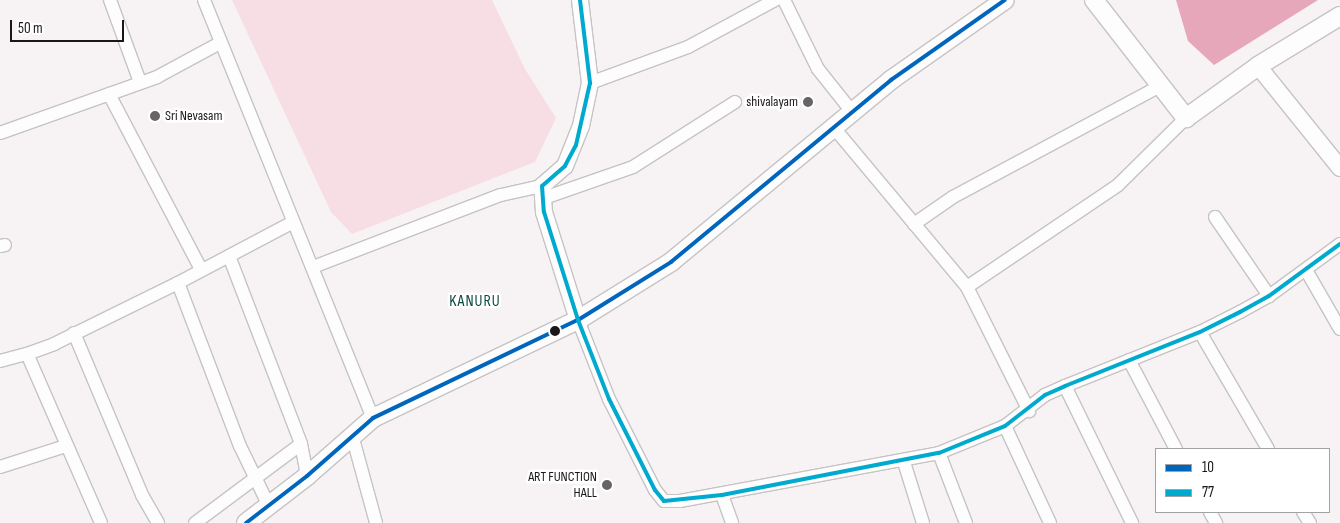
<!DOCTYPE html>
<html>
<head>
<meta charset="utf-8">
<style>
	body { margin:0 }
	#map { position:relative; width:1340px; height:523px; overflow:hidden; background:#f7f3f4; font-family:"Sofia Sans Condensed",sans-serif }
	div>[style] { position:absolute }
	.green>* { inset:0; background:#f7dde4 }
	.water>* { inset:0; background:#e6a7bb }
	.roads { filter:drop-shadow(1px 0 #c6c3c4) drop-shadow(-1px 0 #c6c3c4) drop-shadow(0 1px #c6c3c4) drop-shadow(0 -1px #c6c3c4) }
	.minor>* { height:12px; margin:-6px; padding:0 6px; transform-origin:6px; border-radius:6px; background:#fefdfd }
	.tertiary>* { height:16px; margin:-8px; padding:0 8px; transform-origin:8px; border-radius:8px; background:#fefdfd }
	.secondary>* { height:18px; margin:-9px; padding:0 9px; transform-origin:9px; border-radius:9px; background:#fefdfd }
	.bus-1>* { height:4px; margin:-2px; padding:0 2px; transform-origin:2px; border-radius:2px; background:#0065bd }
	.bus-2>* { height:4px; margin:-2px; padding:0 2px; transform-origin:2px; border-radius:2px; background:#00a9ce }
	.dots>* { width:14px; height:14px; translate:-50% -50%; box-sizing:border-box; border:2px solid #fff; border-radius:50% }
	span { translate:-50% -50%; white-space:nowrap; text-align:center; line-height:1.15; -webkit-text-stroke:5px #fff; paint-order:stroke }
	.poi-label { font-size:14px; color:#191717 }
	.right { translate:-100% -50%; text-align:right }
	.left { translate:0 -50%; text-align:left }
	.quarter-label { font-size:16px; color:#0c483f; letter-spacing:1px }
	.legend { position:absolute; left:1155px; top:448px; width:175px; height:65px; box-sizing:border-box; background:#fff; border:1px solid #a3a2a2; margin:0; padding:6px 9px; list-style:none; font-size:15px; color:#191717 }
	.legend li { display:flex; align-items:center; gap:10px; height:25px }
	.legend b { width:25px; border:1px solid #a3a2a2 }
	.scale { position:absolute; left:10px; top:20px; width:114px; height:22px; box-sizing:border-box; border:2px solid #191717; border-top:0; padding-left:6px; font-size:15px; line-height:18px; white-space:nowrap; color:#191717; -webkit-text-stroke:4px #fff; paint-order:stroke }
</style>
</head>
<body>
<div id="map">
	<div class="green">
		<i style="clip-path:polygon(232px 0,492px 0,525px 69px,556px 118px,535px 162px,352px 234px,331px 212px)"></i>
	</div>
	<div class="water">
		<i style="clip-path:polygon(1176px 0,1318px 0,1214px 65px,1188px 41px)"></i>
	</div>
	<div class="roads">
		<div class="minor">
			<i style="left:110px;top:0;width:87px;rotate:69.9deg"></i>
			<i style="left:204px;top:0;width:451px;rotate:68deg"></i>
			<i style="left:784px;top:0;width:77px;rotate:63.8deg"></i>
			<i style="left:818px;top:69px;width:56px;rotate:51.5deg"></i>
			<i style="left:590px;top:83px;width:104px;rotate:-20.2deg"></i>
			<i style="left:688px;top:47px;width:99px;rotate:-28.4deg"></i>
			<i style="left:109px;top:94px;width:198px;rotate:62.3deg"></i>
			<i style="left:835px;top:129px;width:206px;rotate:50.1deg"></i>
			<i style="left:967px;top:287px;width:139px;rotate:63.4deg"></i>
			<i style="left:0;top:133px;width:167px;rotate:-19.6deg"></i>
			<i style="left:157px;top:77px;width:72px;rotate:-28.4deg"></i>
			<i style="left:544px;top:198px;width:94px;rotate:-19.2deg"></i>
			<i style="left:633px;top:167px;width:121px;rotate:-32.5deg"></i>
			<i style="left:1215px;top:217px;width:96px;rotate:55.6deg"></i>
			<i style="left:914px;top:224px;width:47px;rotate:-34.7deg"></i>
			<i style="left:953px;top:197px;width:235px;rotate:-28.2deg"></i>
			<i style="left:0;top:246px;width:5px;rotate:-11deg"></i>
			<i style="left:229px;top:256px;width:201px;rotate:69deg"></i>
			<i style="left:301px;top:444px;width:33px;rotate:79deg"></i>
			<i style="left:313px;top:267px;width:201px;rotate:-21deg"></i>
			<i style="left:501px;top:195px;width:42px;rotate:-12.4deg"></i>
			<i style="left:1306px;top:270px;width:68px;rotate:60deg"></i>
			<i style="left:178px;top:283px;width:174px;rotate:69.2deg"></i>
			<i style="left:240px;top:446px;width:67px;rotate:64.2deg"></i>
			<i style="left:967px;top:287px;width:182px;rotate:-34deg"></i>
			<i style="left:1118px;top:185px;width:95px;rotate:-44.6deg"></i>
			<i style="left:578px;top:320px;width:85px;rotate:68.6deg"></i>
			<i style="left:609px;top:399px;width:102px;rotate:63.2deg"></i>
			<i style="left:655px;top:490px;width:14px;rotate:51deg"></i>
			<i style="left:664px;top:501px;width:16px"></i>
			<i style="left:680px;top:501px;width:263px;rotate:-10.5deg"></i>
			<i style="left:939px;top:453px;width:71px;rotate:-22.2deg"></i>
			<i style="left:1005px;top:426px;width:51px;rotate:-37.8deg"></i>
			<i style="left:1045px;top:395px;width:22px;rotate:-24deg"></i>
			<i style="left:1065px;top:386px;width:145px;rotate:-21.8deg"></i>
			<i style="left:1200px;top:332px;width:45px;rotate:-26.6deg"></i>
			<i style="left:1240px;top:312px;width:33px;rotate:-29deg"></i>
			<i style="left:1269px;top:296px;width:88px;rotate:-36.2deg"></i>
			<i style="left:1200px;top:332px;width:135px;rotate:59.8deg"></i>
			<i style="left:74px;top:333px;width:176px;rotate:67.2deg"></i>
			<i style="left:142px;top:495px;width:32px;rotate:60deg"></i>
			<i style="left:1129px;top:360px;width:101px;rotate:62.2deg"></i>
			<i style="left:0;top:361px;width:28px;rotate:-15deg"></i>
			<i style="left:1065px;top:386px;width:153px;rotate:63.9deg"></i>
			<i style="left:1005px;top:426px;width:107px;rotate:65.1deg"></i>
			<i style="left:352px;top:435px;width:91px;rotate:74.7deg"></i>
			<i style="left:939px;top:453px;width:75px;rotate:68.9deg"></i>
			<i style="left:904px;top:462px;width:64px;rotate:72.7deg"></i>
			<i style="left:0;top:467px;width:69px;rotate:-17.7deg"></i>
			<i style="left:722px;top:495px;width:30px;rotate:70deg"></i>
			<i style="left:1210px;top:512px;width:13px;rotate:61deg"></i>
			<i style="left:1303px;top:512px;width:13px;rotate:58deg"></i>
			<i style="left:101px;top:523px;width:184px;rotate:-113.6deg"></i>
			<i style="left:27px;top:354px;width:29px;rotate:-20deg"></i>
			<i style="left:54px;top:344px;width:138px;rotate:-26.2deg"></i>
			<i style="left:178px;top:283px;width:130px;rotate:-27.9deg"></i>
			<i style="left:195px;top:523px;width:132px;rotate:-36.7deg"></i>
		</div>
		<div class="tertiary">
			<i style="left:1258px;top:66px;width:131px;rotate:51.2deg"></i>
			<i style="left:578px;top:320px;width:113px;rotate:-107.5deg"></i>
			<i style="left:544px;top:212px;width:26px;rotate:-94deg"></i>
			<i style="left:542px;top:186px;width:30px;rotate:-41deg"></i>
			<i style="left:565px;top:166px;width:43px;rotate:-68.2deg"></i>
			<i style="left:581px;top:126px;width:44px;rotate:-78.2deg"></i>
			<i style="left:590px;top:83px;width:84px;rotate:-96.9deg"></i>
		</div>
		<div class="secondary">
			<i style="left:1094px;top:0;width:150px;rotate:52.1deg"></i>
			<i style="left:1186px;top:118px;width:89px;rotate:-35.8deg"></i>
			<i style="left:1258px;top:66px;width:96px;rotate:-31.4deg"></i>
			<i style="left:246px;top:523px;width:77px;rotate:-37.6deg"></i>
			<i style="left:307px;top:476px;width:88px;rotate:-41.3deg"></i>
			<i style="left:373px;top:418px;width:227px;rotate:-25.6deg"></i>
			<i style="left:578px;top:320px;width:110px;rotate:-31.9deg"></i>
			<i style="left:671px;top:262px;width:286px;rotate:-39.6deg"></i>
			<i style="left:891px;top:80px;width:139px;rotate:-35.1deg"></i>
		</div>
	</div>
	<div class="bus-1">
		<i style="left:246px;top:523px;width:77px;rotate:-37.6deg"></i>
		<i style="left:307px;top:476px;width:88px;rotate:-41.3deg"></i>
		<i style="left:373px;top:418px;width:227px;rotate:-25.6deg"></i>
		<i style="left:578px;top:320px;width:110px;rotate:-31.9deg"></i>
		<i style="left:671px;top:262px;width:286px;rotate:-39.6deg"></i>
		<i style="left:891px;top:80px;width:139px;rotate:-35.1deg"></i>
	</div>
	<div class="bus-2">
		<i style="left:580px;top:0;width:84px;rotate:83.1deg"></i>
		<i style="left:590px;top:83px;width:64px;rotate:102.7deg"></i>
		<i style="left:576px;top:145px;width:24px;rotate:118deg"></i>
		<i style="left:565px;top:166px;width:30px;rotate:139deg"></i>
		<i style="left:542px;top:186px;width:26px;rotate:86deg"></i>
		<i style="left:544px;top:212px;width:113px;rotate:72.5deg"></i>
		<i style="left:578px;top:320px;width:85px;rotate:68.6deg"></i>
		<i style="left:609px;top:399px;width:102px;rotate:63.2deg"></i>
		<i style="left:655px;top:490px;width:14px;rotate:51deg"></i>
		<i style="left:664px;top:501px;width:58px;rotate:-5.9deg"></i>
		<i style="left:722px;top:495px;width:221px;rotate:-11deg"></i>
		<i style="left:939px;top:453px;width:71px;rotate:-22.2deg"></i>
		<i style="left:1005px;top:426px;width:51px;rotate:-37.8deg"></i>
		<i style="left:1045px;top:395px;width:22px;rotate:-24deg"></i>
		<i style="left:1065px;top:386px;width:145px;rotate:-21.8deg"></i>
		<i style="left:1200px;top:332px;width:45px;rotate:-26.6deg"></i>
		<i style="left:1240px;top:312px;width:33px;rotate:-29deg"></i>
		<i style="left:1269px;top:296px;width:88px;rotate:-36.2deg"></i>
	</div>
	<div class="dots">
		<i style="left:808px;top:102px;background:#676464"></i>
		<i style="left:155px;top:116px;background:#676464"></i>
		<i style="left:555px;top:331px;background:#191717"></i>
		<i style="left:607px;top:485px;background:#676464"></i>
	</div>
	<div class="poi-label">
		<span class="right" style="left:798px;top:102px">shivalayam</span>
		<span class="left" style="left:165px;top:116px">Sri Nevasam</span>
		<span class="right" style="left:597px;top:485px">ART FUNCTION<br>HALL</span>
	</div>
	<div class="quarter-label">
		<span style="left:475px;top:302px">KANURU</span>
	</div>
	<ul class="legend">
	<li><b style="height:6px;background:#0065bd"></b>10</li>
	<li><b style="height:6px;background:#00a9ce"></b>77</li>
	</ul>
	<div class="scale">50 m</div>
</div>
</body>
</html>
